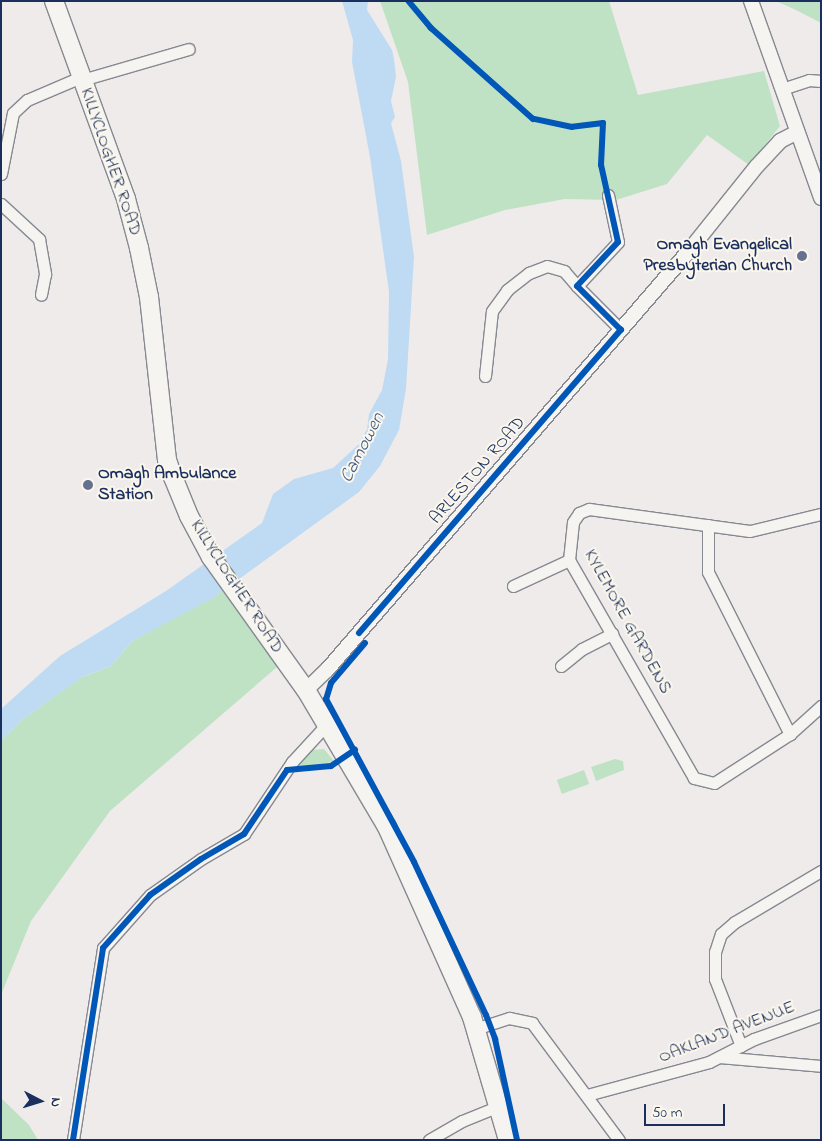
<!DOCTYPE html>
<html>
<head>
<meta charset="utf-8">
<style>
	body { margin:0 }
	#map { position:relative; width:822px; height:1141px; overflow:hidden; background:#efebeb; font-family:"Indie Flower",sans-serif }
	div>[style] { position:absolute }
	.green>* { inset:0; background:#bfe2c5; transform-origin:0 0 }
	.water>* { inset:0; background:#bfdbf3 }
	.roads { filter:drop-shadow(1px 0 #868991) drop-shadow(-1px 0 #868991) drop-shadow(0 1px #868991) drop-shadow(0 -1px #868991) }
	.minor>* { height:11px; margin:-5.5px; padding:0 5.5px; transform-origin:5.5px; border-radius:5.5px; background:#f5f4f0 }
	.tertiary>* { height:14px; margin:-7px; padding:0 7px; transform-origin:7px; border-radius:7px; background:#f5f4f0 }
	.trunk>* { height:18px; margin:-9px; padding:0 9px; transform-origin:9px; border-radius:9px; background:#f5f4f0 }
	.cycleway>* { height:6px; margin:-3px; padding:0 3px; transform-origin:3px; border-radius:3px; background:#0057b8 }
	.dots>* { width:14px; height:14px; translate:-50% -50%; box-sizing:border-box; border:2px solid #fbf7ec; border-radius:50% }
	span { translate:-50% -50%; white-space:nowrap; text-align:center; line-height:1.15; -webkit-text-stroke:4px #fbf7ec; paint-order:stroke }
	.street-label { font-size:18px; color:#1b2f5e }
	.poi-label { font-size:18px; color:#1b2f5e; font-weight:700 }
	.right { translate:-100% -50%; text-align:right }
	.left { translate:0 -50%; text-align:left }
	.water-label { font-size:19px; color:#3f5884; font-style:italic }
	.frame { position:absolute; inset:0; border:2px solid #1b2f5e; pointer-events:none }
	.north { position:absolute; left:15px; top:1076px; width:50px; height:50px; -webkit-text-stroke:4px #fbf7ec; paint-order:stroke; rotate:95deg; font-size:14px; font-weight:700; line-height:20px; text-align:center; color:#1b2f5e }
	.north::after { content:''; display:block; margin:auto; width:18px; height:22px; background:#1b2f5e; clip-path:polygon(50% 0,100% 100%,50% 72%,0 100%) }
	.scale { position:absolute; left:644px; top:1104px; width:81px; height:22px; box-sizing:border-box; border:2px solid #1b2f5e; border-top:0; padding-left:6px; font-size:15px; line-height:18px; white-space:nowrap; color:#1b2f5e; -webkit-text-stroke:4px #fbf7ec; paint-order:stroke }
</style>
</head>
<body>
<div id="map">
	<div class="green">
		<i style="clip-path:polygon(380px 1px,609px 1px,638px 95px,764px 71px,780px 126px,749px 165px,707px 135px,667px 184px,616px 200px,565px 199px,505px 210px,427px 235px,408px 82px)"></i>
		<i style="clip-path:polygon(776px 1px,821px 1px,821px 23px,796px 10px)"></i>
		<i style="clip-path:polygon(229px 587px,284px 661px,110px 811px,31px 921px,1px 995px,1px 740px,23px 719px,80px 678px,111px 666px,132px 641px)"></i>
		<i style="clip-path:polygon(324px 749px,334px 761px,314px 767px,294px 767px,312px 750px)"></i>
		<i style="clip-path:polygon(615px 759px,623px 761px,624px 770px,596px 781px,591px 767px)"></i>
		<i style="left:584px;top:770px;width:15px;height:29px;rotate:70deg"></i>
		<i style="clip-path:polygon(1px 1098px,29px 1125px,38px 1140px,1px 1140px)"></i>
	</div>
	<div class="water">
		<i style="clip-path:polygon(342px 1px,368px 1px,367px 10px,392px 50px,394px 59px,396px 77px,391px 101px,395px 117px,391px 123px,401px 161px,414px 257px,406px 389px,399px 430px,380px 466px,359px 492px,213px 598px,132px 641px,111px 666px,82px 677px,23px 719px,1px 740px,1px 709px,60px 656px,166px 591px,262px 523px,273px 494px,294px 479px,333px 468px,359px 444px,367px 429px,369px 414px,382px 390px,388px 359px,389px 292px,370px 157px,352px 62px,353px 40px)"></i>
	</div>
	<div class="roads">
		<div class="minor">
			<i style="left:82px;top:80px;width:111px;rotate:-16.2deg"></i>
			<i style="left:782px;top:89px;width:28px;rotate:-18deg"></i>
			<i style="left:809px;top:80px;width:12px;rotate:5deg"></i>
			<i style="left:1px;top:174px;width:62px;rotate:-78.9deg"></i>
			<i style="left:13px;top:113px;width:19px;rotate:-43deg"></i>
			<i style="left:27px;top:100px;width:59px;rotate:-23.1deg"></i>
			<i style="left:608px;top:195px;width:48px;rotate:78deg"></i>
			<i style="left:618px;top:242px;width:60px;rotate:133deg"></i>
			<i style="left:577px;top:286px;width:62px;rotate:45deg"></i>
			<i style="left:1px;top:204px;width:52px;rotate:42.6deg"></i>
			<i style="left:39px;top:239px;width:36px;rotate:80deg"></i>
			<i style="left:45px;top:274px;width:21px;rotate:101deg"></i>
			<i style="left:485px;top:376px;width:65px;rotate:-83.9deg"></i>
			<i style="left:492px;top:311px;width:26px;rotate:-54deg"></i>
			<i style="left:507px;top:290px;width:28px;rotate:-38deg"></i>
			<i style="left:529px;top:273px;width:19px;rotate:-21deg"></i>
			<i style="left:547px;top:266px;width:18px;rotate:16deg"></i>
			<i style="left:564px;top:271px;width:20px;rotate:49deg"></i>
			<i style="left:708px;top:525px;width:47px;rotate:90deg"></i>
			<i style="left:708px;top:572px;width:182px;rotate:63.2deg"></i>
			<i style="left:790px;top:734px;width:90px;rotate:147.2deg"></i>
			<i style="left:714px;top:783px;width:21px;rotate:-166deg"></i>
			<i style="left:694px;top:778px;width:251px;rotate:-119.8deg"></i>
			<i style="left:569px;top:560px;width:38px;rotate:-84deg"></i>
			<i style="left:573px;top:522px;width:11px;rotate:-56deg"></i>
			<i style="left:579px;top:513px;width:11px;rotate:-22deg"></i>
			<i style="left:589px;top:509px;width:162px;rotate:7.8deg"></i>
			<i style="left:750px;top:531px;width:73px;rotate:-13.5deg"></i>
			<i style="left:513px;top:586px;width:62px;rotate:-24.9deg"></i>
			<i style="left:561px;top:666px;width:27px;rotate:-39deg"></i>
			<i style="left:582px;top:649px;width:34px;rotate:-27deg"></i>
			<i style="left:790px;top:734px;width:42px;rotate:-42.1deg"></i>
			<i style="left:475px;top:1029px;width:36px;rotate:-18deg"></i>
			<i style="left:509px;top:1018px;width:24px;rotate:12deg"></i>
			<i style="left:532px;top:1023px;width:146px;rotate:53.4deg"></i>
			<i style="left:741px;top:1046px;width:72px;rotate:-111.2deg"></i>
			<i style="left:715px;top:979px;width:27px;rotate:-90deg"></i>
			<i style="left:715px;top:952px;width:19px;rotate:-72deg"></i>
			<i style="left:721px;top:934px;width:18px;rotate:-41deg"></i>
			<i style="left:735px;top:922px;width:100px;rotate:-30.7deg"></i>
			<i style="left:719px;top:1057px;width:102px;rotate:5deg"></i>
			<i style="left:587px;top:1095px;width:126px;rotate:-15.1deg"></i>
			<i style="left:709px;top:1062px;width:51px;rotate:-27.1deg"></i>
			<i style="left:754px;top:1039px;width:71px;rotate:-19.7deg"></i>
			<i style="left:73px;top:1140px;width:194px;rotate:-81.1deg"></i>
			<i style="left:103px;top:948px;width:71px;rotate:-48.4deg"></i>
			<i style="left:150px;top:895px;width:62px;rotate:-35.2deg"></i>
			<i style="left:201px;top:859px;width:50px;rotate:-30.2deg"></i>
			<i style="left:244px;top:834px;width:87px;rotate:-56.3deg"></i>
			<i style="left:292px;top:762px;width:50px;rotate:-47.4deg"></i>
			<i style="left:429px;top:1140px;width:38px;rotate:-30deg"></i>
			<i style="left:462px;top:1121px;width:40px;rotate:-22deg"></i>
		</div>
		<div class="tertiary">
			<i style="left:751px;top:1px;width:209px;rotate:70.4deg"></i>
			<i style="left:306px;top:690px;width:29px;rotate:-44deg"></i>
			<i style="left:327px;top:670px;width:552px;rotate:-49.18deg"></i>
			<i style="left:688px;top:252px;width:110px;rotate:-51.3deg"></i>
			<i style="left:757px;top:166px;width:34px;rotate:-47deg"></i>
			<i style="left:780px;top:141px;width:18px;rotate:-27deg"></i>
		</div>
		<div class="trunk">
			<i style="left:54px;top:1px;width:211px;rotate:70deg"></i>
			<i style="left:126px;top:199px;width:51px;rotate:75.1deg"></i>
			<i style="left:139px;top:248px;width:50px;rotate:78.5deg"></i>
			<i style="left:149px;top:297px;width:164px;rotate:83.7deg"></i>
			<i style="left:167px;top:460px;width:18px;rotate:71deg"></i>
			<i style="left:173px;top:477px;width:42px;rotate:67.7deg"></i>
			<i style="left:189px;top:516px;width:47px;rotate:61.8deg"></i>
			<i style="left:211px;top:557px;width:163px;rotate:54.5deg"></i>
			<i style="left:306px;top:690px;width:159px;rotate:59.4deg"></i>
			<i style="left:387px;top:827px;width:208px;rotate:65.9deg"></i>
			<i style="left:472px;top:1017px;width:128px;rotate:73.7deg"></i>
		</div>
	</div>
	<div class="cycleway">
		<i style="left:359px;top:633px;width:401px;rotate:-49.2deg"></i>
		<i style="left:621px;top:330px;width:62px;rotate:-135deg"></i>
		<i style="left:577px;top:286px;width:60px;rotate:-47deg"></i>
		<i style="left:618px;top:242px;width:79px;rotate:-102.4deg"></i>
		<i style="left:601px;top:165px;width:42px;rotate:-87.3deg"></i>
		<i style="left:603px;top:123px;width:31px;rotate:173deg"></i>
		<i style="left:572px;top:127px;width:40px;rotate:-168deg"></i>
		<i style="left:533px;top:119px;width:137px;rotate:-138.3deg"></i>
		<i style="left:431px;top:28px;width:35px;rotate:-130deg"></i>
		<i style="left:365px;top:643px;width:52px;rotate:130.4deg"></i>
		<i style="left:331px;top:683px;width:17px;rotate:107deg"></i>
		<i style="left:326px;top:699px;width:185px;rotate:61.6deg"></i>
		<i style="left:414px;top:862px;width:169px;rotate:64.8deg"></i>
		<i style="left:486px;top:1015px;width:26px;rotate:69deg"></i>
		<i style="left:495px;top:1039px;width:103px;rotate:77.7deg"></i>
		<i style="left:73px;top:1140px;width:194px;rotate:-81.1deg"></i>
		<i style="left:103px;top:948px;width:71px;rotate:-48.4deg"></i>
		<i style="left:150px;top:895px;width:62px;rotate:-35.2deg"></i>
		<i style="left:201px;top:859px;width:50px;rotate:-30.2deg"></i>
		<i style="left:244px;top:834px;width:77px;rotate:-56.1deg"></i>
		<i style="left:287px;top:770px;width:44px;rotate:-5.2deg"></i>
		<i style="left:331px;top:766px;width:29px;rotate:-34deg"></i>
	</div>
	<div class="dots">
		<i style="left:802px;top:256px;background:#65718f"></i>
		<i style="left:88px;top:485px;background:#65718f"></i>
	</div>
	<div class="street-label">
		<span style="left:110px;top:162px;rotate:71deg">KILLYCLOGHER ROAD</span>
		<span style="left:478px;top:471px;rotate:-49deg">ARLESTON ROAD</span>
		<span style="left:236px;top:587px;rotate:57deg">KILLYCLOGHER ROAD</span>
		<span style="left:627px;top:622px;rotate:61deg">KYLEMORE GARDENS</span>
		<span style="left:727px;top:1033px;rotate:-21deg">OAKLAND AVENUE</span>
	</div>
	<div class="poi-label">
		<span class="right" style="left:792px;top:256px">Omagh Evangelical<br>Presbyterian Church</span>
		<span class="left" style="left:98px;top:485px">Omagh Ambulance<br>Station</span>
	</div>
	<div class="water-label">
		<span style="left:363px;top:448px;rotate:-63deg">Camowen</span>
	</div>
	<div class="frame"></div>
	<div class="north">N</div>
	<div class="scale">50 m</div>
</div>
</body>
</html>
